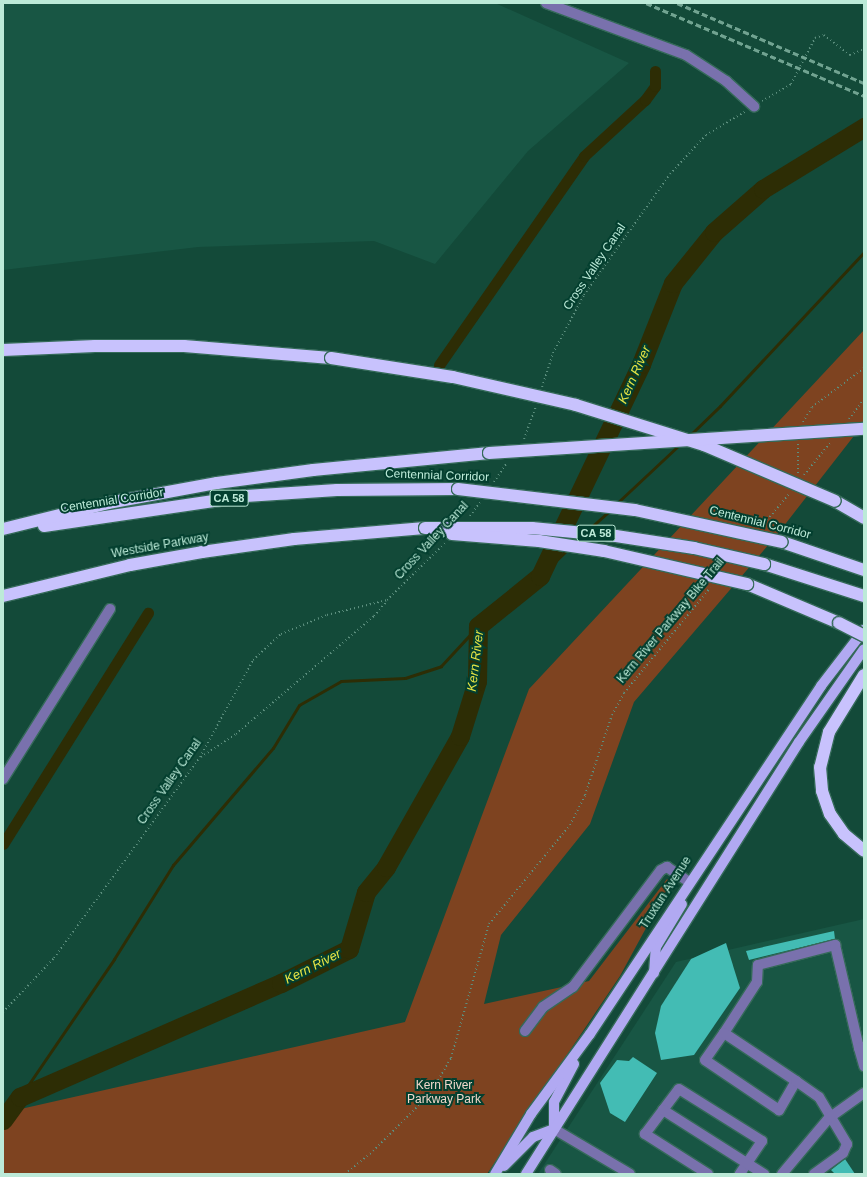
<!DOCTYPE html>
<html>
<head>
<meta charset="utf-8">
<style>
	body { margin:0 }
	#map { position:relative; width:867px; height:1177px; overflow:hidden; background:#134a39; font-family:Helvetica,sans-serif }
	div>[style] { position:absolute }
	.built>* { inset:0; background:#185644 }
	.green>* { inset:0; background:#7e4320 }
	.stream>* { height:3px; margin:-1.5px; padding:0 1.5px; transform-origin:1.5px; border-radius:1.5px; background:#2d2d05 }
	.canal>* { height:11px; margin:-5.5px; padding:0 5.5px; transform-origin:5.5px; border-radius:5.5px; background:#2d2d05 }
	.river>* { height:19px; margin:-9.5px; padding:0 9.5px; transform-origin:9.5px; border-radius:9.5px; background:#2d2d05 }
	.building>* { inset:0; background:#43bcb4 }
	.path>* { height:2px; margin-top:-1px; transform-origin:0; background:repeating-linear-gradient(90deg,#5c8f7e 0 1px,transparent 0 4px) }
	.roads { filter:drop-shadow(1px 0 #356a59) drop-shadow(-1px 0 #356a59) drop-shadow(0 1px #356a59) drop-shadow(0 -1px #356a59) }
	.minor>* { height:10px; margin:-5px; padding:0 5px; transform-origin:5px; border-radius:5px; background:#7971ad }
	.major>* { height:10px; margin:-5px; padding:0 5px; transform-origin:5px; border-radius:5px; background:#b1a9f2 }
	.highway>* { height:12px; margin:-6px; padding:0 6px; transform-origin:6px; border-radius:6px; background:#c8c2fd }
	.rail>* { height:3px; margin-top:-1.5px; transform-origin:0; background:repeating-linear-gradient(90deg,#71a391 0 6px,transparent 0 9px) }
	.bridges { filter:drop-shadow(1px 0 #356a59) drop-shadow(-1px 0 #356a59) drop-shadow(0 1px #356a59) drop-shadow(0 -1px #356a59) }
	.highway-bridge>* { height:12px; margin:-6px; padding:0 6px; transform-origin:6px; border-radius:6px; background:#c8c2fd }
	span { translate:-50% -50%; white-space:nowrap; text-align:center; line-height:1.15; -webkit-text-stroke:4px #033f2f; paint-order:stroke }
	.shield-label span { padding:1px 3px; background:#033f2f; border:1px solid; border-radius:3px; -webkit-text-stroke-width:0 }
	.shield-label { font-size:11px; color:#bcead8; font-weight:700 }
	.street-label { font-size:12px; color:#bcead8 }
	.park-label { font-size:12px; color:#f1d7ca }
	.water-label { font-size:13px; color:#e7e545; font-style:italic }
	.frame { position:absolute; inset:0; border:4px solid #bcead8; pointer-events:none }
</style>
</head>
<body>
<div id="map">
	<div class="built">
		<i style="clip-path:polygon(3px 3px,495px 3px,629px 63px,528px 151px,435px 264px,374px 241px,198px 247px,3px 270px)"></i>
		<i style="clip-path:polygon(864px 919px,864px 1174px,538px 1174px,676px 962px)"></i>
	</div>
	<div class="green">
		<i style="clip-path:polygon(864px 330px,864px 423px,776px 536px,634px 702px,590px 824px,501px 935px,484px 1004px,589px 981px,667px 879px,671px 882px,620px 976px,487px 1174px,3px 1174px,3px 1113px,405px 1022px,529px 689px)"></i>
	</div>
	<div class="stream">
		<i style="left:689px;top:436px;width:43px;rotate:-44.1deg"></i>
		<i style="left:720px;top:406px;width:211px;rotate:-46.9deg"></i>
		<i style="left:616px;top:504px;width:86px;rotate:-43.1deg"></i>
		<i style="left:588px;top:530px;width:28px;rotate:-42deg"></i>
		<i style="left:540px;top:576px;width:39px;rotate:-44deg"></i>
		<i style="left:20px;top:1097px;width:167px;rotate:-55.7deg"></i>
		<i style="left:114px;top:959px;width:111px;rotate:-57.9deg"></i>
		<i style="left:173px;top:865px;width:154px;rotate:-49.5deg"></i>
		<i style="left:273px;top:748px;width:50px;rotate:-58.8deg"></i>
		<i style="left:299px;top:705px;width:48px;rotate:-29.7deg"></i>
		<i style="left:341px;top:681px;width:64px;rotate:-2.7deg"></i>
		<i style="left:405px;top:678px;width:38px;rotate:-18deg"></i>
		<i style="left:441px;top:666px;width:54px;rotate:-47.2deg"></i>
	</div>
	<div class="canal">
		<i style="left:439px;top:365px;width:254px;rotate:-55.2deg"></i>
		<i style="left:584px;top:156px;width:83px;rotate:-42.6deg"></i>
		<i style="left:645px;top:100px;width:17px;rotate:-54deg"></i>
		<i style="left:655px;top:86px;width:15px;rotate:-90deg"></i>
		<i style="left:3px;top:844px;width:273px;rotate:-57.9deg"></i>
	</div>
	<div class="river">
		<i style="left:3px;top:1120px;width:29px;rotate:-54deg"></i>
		<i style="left:20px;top:1097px;width:285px;rotate:-23.6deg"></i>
		<i style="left:281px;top:983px;width:76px;rotate:-26.6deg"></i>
		<i style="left:349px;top:949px;width:59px;rotate:-73.4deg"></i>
		<i style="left:366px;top:892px;width:32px;rotate:-51deg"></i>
		<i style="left:386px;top:867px;width:150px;rotate:-60.5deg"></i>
		<i style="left:460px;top:736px;width:58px;rotate:-72.8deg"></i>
		<i style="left:477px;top:681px;width:55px;rotate:-89deg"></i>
		<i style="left:478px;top:626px;width:80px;rotate:-38.9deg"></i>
		<i style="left:540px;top:576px;width:235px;rotate:-64.5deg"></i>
		<i style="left:641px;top:364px;width:87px;rotate:-68.4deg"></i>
		<i style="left:673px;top:283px;width:65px;rotate:-51.2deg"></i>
		<i style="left:714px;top:232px;width:65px;rotate:-41.3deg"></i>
		<i style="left:763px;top:189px;width:119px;rotate:-31.5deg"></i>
	</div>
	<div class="building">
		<i style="clip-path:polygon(834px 931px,835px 939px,749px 960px,746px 951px)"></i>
		<i style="clip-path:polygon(726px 943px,740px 988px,694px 1055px,661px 1060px,655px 1033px,661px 1006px,691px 959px)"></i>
		<i style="clip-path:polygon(633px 1057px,657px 1073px,625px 1122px,610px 1113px,600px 1083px,617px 1060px,629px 1061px)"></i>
		<i style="clip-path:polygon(845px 1159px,855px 1174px,835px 1174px,831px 1170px)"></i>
	</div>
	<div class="path">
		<i style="left:762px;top:101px;width:34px;rotate:-30deg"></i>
		<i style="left:791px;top:84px;width:52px;rotate:-62.4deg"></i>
		<i style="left:815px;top:38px;width:9px;rotate:-18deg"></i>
		<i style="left:824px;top:35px;width:33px;rotate:38deg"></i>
		<i style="left:850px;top:55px;width:15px;rotate:-23deg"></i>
		<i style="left:542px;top:387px;width:36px;rotate:-72deg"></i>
		<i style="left:553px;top:353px;width:66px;rotate:-61.9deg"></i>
		<i style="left:584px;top:295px;width:148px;rotate:-54.6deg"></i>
		<i style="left:670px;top:174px;width:53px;rotate:-47.3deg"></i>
		<i style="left:706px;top:135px;width:47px;rotate:-31deg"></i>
		<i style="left:849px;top:419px;width:25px;rotate:-53deg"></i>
		<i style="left:803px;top:422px;width:17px;rotate:-59deg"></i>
		<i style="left:812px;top:407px;width:65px;rotate:-36.9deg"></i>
		<i style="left:524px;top:439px;width:35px;rotate:-70deg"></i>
		<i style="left:798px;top:444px;width:29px;rotate:90deg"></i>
		<i style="left:804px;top:475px;width:41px;rotate:-50.9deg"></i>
		<i style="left:494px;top:482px;width:23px;rotate:-56deg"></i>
		<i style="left:470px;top:516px;width:17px;rotate:-54deg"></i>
		<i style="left:762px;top:526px;width:43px;rotate:-49.7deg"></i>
		<i style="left:201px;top:757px;width:42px;rotate:-33.3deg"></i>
		<i style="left:236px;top:734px;width:182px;rotate:-40.5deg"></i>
		<i style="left:374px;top:616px;width:20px;rotate:-49deg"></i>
		<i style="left:3px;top:1012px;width:74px;rotate:-46.6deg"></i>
		<i style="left:54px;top:958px;width:248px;rotate:-54deg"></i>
		<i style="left:200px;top:757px;width:111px;rotate:-61.3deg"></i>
		<i style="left:253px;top:660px;width:38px;rotate:-43deg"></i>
		<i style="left:281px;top:634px;width:50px;rotate:-22.4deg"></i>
		<i style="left:327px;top:615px;width:62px;rotate:-14deg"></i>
		<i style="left:387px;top:600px;width:81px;rotate:-44.5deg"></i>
		<i style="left:345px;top:1174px;width:36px;rotate:-39deg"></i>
		<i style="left:373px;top:1151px;width:81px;rotate:-45deg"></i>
		<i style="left:430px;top:1094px;width:42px;rotate:-59.7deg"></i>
		<i style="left:451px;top:1058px;width:139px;rotate:-74.2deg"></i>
		<i style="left:489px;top:924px;width:128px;rotate:-50.7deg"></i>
		<i style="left:570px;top:825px;width:34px;rotate:-63deg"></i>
		<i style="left:585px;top:795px;width:84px;rotate:-71.4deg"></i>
		<i style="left:612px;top:715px;width:25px;rotate:-61deg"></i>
		<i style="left:624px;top:693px;width:136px;rotate:-50.7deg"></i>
	</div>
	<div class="roads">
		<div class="minor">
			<i style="left:546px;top:3px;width:149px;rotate:20.4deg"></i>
			<i style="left:686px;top:55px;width:48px;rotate:33deg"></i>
			<i style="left:726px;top:81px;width:38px;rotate:42deg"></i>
			<i style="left:3px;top:779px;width:201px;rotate:-57.8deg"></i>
			<i style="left:525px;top:1031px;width:30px;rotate:-53deg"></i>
			<i style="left:543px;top:1007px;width:36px;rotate:-34deg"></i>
			<i style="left:573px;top:987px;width:146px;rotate:-53.1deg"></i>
			<i style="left:661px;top:870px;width:7px;rotate:-27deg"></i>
			<i style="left:667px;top:867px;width:27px;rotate:34deg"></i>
			<i style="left:724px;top:1033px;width:61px;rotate:-57.1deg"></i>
			<i style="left:757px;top:982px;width:17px;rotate:-87deg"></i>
			<i style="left:758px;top:965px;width:80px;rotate:-14.6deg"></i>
			<i style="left:835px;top:945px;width:106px;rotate:76.9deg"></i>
			<i style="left:864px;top:1047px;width:5px;rotate:169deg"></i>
			<i style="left:859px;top:1048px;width:19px;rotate:74deg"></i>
			<i style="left:796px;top:1081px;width:34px;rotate:120deg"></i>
			<i style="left:779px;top:1110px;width:89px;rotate:-146deg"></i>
			<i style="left:705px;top:1060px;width:33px;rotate:-55deg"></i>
			<i style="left:724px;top:1033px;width:87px;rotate:33.7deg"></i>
			<i style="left:796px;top:1081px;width:28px;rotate:35deg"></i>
			<i style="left:819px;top:1097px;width:55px;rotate:59.2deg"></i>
			<i style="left:847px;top:1144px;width:10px;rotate:114deg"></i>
			<i style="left:843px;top:1153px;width:36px;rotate:144deg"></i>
			<i style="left:663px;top:1110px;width:26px;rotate:-53deg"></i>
			<i style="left:679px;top:1089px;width:98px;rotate:32.1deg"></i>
			<i style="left:762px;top:1141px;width:40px;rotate:124deg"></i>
			<i style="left:554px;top:1129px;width:88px;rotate:30.6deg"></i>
			<i style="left:550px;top:1170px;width:7px;rotate:34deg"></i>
			<i style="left:708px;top:1174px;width:75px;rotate:-147.6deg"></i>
			<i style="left:645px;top:1134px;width:30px;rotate:-53deg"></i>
			<i style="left:663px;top:1110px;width:120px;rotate:32.4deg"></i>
			<i style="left:782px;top:1174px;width:73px;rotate:-50deg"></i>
			<i style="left:829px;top:1118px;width:43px;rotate:-35.5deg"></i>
		</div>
		<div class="major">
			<i style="left:654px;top:973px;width:26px;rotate:-86deg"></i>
			<i style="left:656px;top:947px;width:50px;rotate:-58.8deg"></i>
			<i style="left:554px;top:1129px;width:27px;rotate:-90deg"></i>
			<i style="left:554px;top:1102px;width:43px;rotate:-62.2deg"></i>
			<i style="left:504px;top:1166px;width:41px;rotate:-45deg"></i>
			<i style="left:533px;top:1137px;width:22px;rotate:-21deg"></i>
			<i style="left:495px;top:1174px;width:70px;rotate:-59deg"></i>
			<i style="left:531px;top:1114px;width:99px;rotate:-53.6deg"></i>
			<i style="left:590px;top:1034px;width:418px;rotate:-56.4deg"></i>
			<i style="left:821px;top:686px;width:71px;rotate:-52.5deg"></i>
			<i style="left:526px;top:1174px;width:511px;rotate:-57.71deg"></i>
			<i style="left:799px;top:742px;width:113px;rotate:-55deg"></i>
		</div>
		<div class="highway">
			<i style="left:3px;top:350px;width:92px;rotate:-2.5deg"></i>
			<i style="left:95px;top:346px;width:89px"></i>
			<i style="left:184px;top:346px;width:147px;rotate:4.7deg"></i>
			<i style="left:835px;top:501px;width:34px;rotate:30deg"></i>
			<i style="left:44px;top:526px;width:204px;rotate:-8.4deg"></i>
			<i style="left:246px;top:496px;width:91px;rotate:-3.8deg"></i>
			<i style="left:337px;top:490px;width:121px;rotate:-0.5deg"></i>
			<i style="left:3px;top:529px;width:108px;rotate:-13.9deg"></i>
			<i style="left:108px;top:503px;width:111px;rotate:-10.4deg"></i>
			<i style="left:217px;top:483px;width:97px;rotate:-7.7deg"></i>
			<i style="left:313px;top:470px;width:177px;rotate:-5.5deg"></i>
			<i style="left:782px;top:542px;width:87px;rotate:18.9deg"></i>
			<i style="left:764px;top:564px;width:105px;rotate:17.7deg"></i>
			<i style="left:747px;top:584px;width:100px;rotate:23deg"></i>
			<i style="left:3px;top:596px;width:131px;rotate:-13.7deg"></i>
			<i style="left:130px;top:565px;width:73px;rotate:-10.2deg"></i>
			<i style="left:202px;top:552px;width:93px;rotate:-8deg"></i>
			<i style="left:294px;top:539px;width:131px;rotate:-4.8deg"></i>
			<i style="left:864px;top:675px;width:67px;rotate:121.6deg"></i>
			<i style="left:829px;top:732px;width:36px;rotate:104deg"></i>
			<i style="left:820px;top:767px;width:24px;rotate:85deg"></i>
			<i style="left:822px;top:791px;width:24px;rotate:71deg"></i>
			<i style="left:830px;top:814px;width:24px;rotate:55deg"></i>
			<i style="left:844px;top:834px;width:26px;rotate:40deg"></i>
		</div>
	</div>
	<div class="rail">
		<i style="left:646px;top:3px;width:237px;rotate:23.1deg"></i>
		<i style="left:677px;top:3px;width:203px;rotate:23.2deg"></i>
	</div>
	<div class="bridges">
		<div class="highway-bridge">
			<i style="left:331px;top:358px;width:123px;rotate:8.9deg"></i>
			<i style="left:453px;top:377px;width:126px;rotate:12.8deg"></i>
			<i style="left:576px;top:405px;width:134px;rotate:17.4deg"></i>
			<i style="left:704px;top:445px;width:142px;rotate:23.1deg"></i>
			<i style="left:489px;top:453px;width:376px;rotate:-3.7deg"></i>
			<i style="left:458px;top:489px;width:178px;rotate:6.8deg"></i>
			<i style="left:635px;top:510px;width:150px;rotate:12.3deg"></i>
			<i style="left:425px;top:528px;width:107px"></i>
			<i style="left:532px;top:528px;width:84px;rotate:5.4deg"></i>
			<i style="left:616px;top:536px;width:79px;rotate:8.7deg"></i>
			<i style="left:694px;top:548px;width:72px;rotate:12.9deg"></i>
			<i style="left:452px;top:534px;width:87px;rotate:4.6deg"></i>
			<i style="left:539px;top:541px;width:66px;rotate:8.7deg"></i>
			<i style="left:604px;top:551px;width:147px;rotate:13deg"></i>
			<i style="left:839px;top:623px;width:28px;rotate:27deg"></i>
		</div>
	</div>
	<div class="shield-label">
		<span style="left:229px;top:498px">CA 58</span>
		<span style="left:596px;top:533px">CA 58</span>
	</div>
	<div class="street-label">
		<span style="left:595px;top:267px;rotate:-56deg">Cross Valley Canal</span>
		<span style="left:437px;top:476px;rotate:2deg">Centennial Corridor</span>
		<span style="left:112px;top:501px;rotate:-9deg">Centennial Corridor</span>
		<span style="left:760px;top:523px;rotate:14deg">Centennial Corridor</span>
		<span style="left:432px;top:541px;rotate:-47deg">Cross Valley Canal</span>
		<span style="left:160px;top:546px;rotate:-10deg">Westside Parkway</span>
		<span style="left:671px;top:621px;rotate:-50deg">Kern River Parkway Bike Trail</span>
		<span style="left:170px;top:782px;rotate:-55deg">Cross Valley Canal</span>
		<span style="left:666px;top:893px;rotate:-57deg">Truxtun Avenue</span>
	</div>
	<div class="park-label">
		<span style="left:444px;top:1093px">Kern River<br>Parkway Park</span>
	</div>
	<div class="water-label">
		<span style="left:635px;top:375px;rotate:-66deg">Kern River</span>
		<span style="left:476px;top:661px;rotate:-83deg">Kern River</span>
		<span style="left:313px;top:967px;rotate:-27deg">Kern River</span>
	</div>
	<div class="frame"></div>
</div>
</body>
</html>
